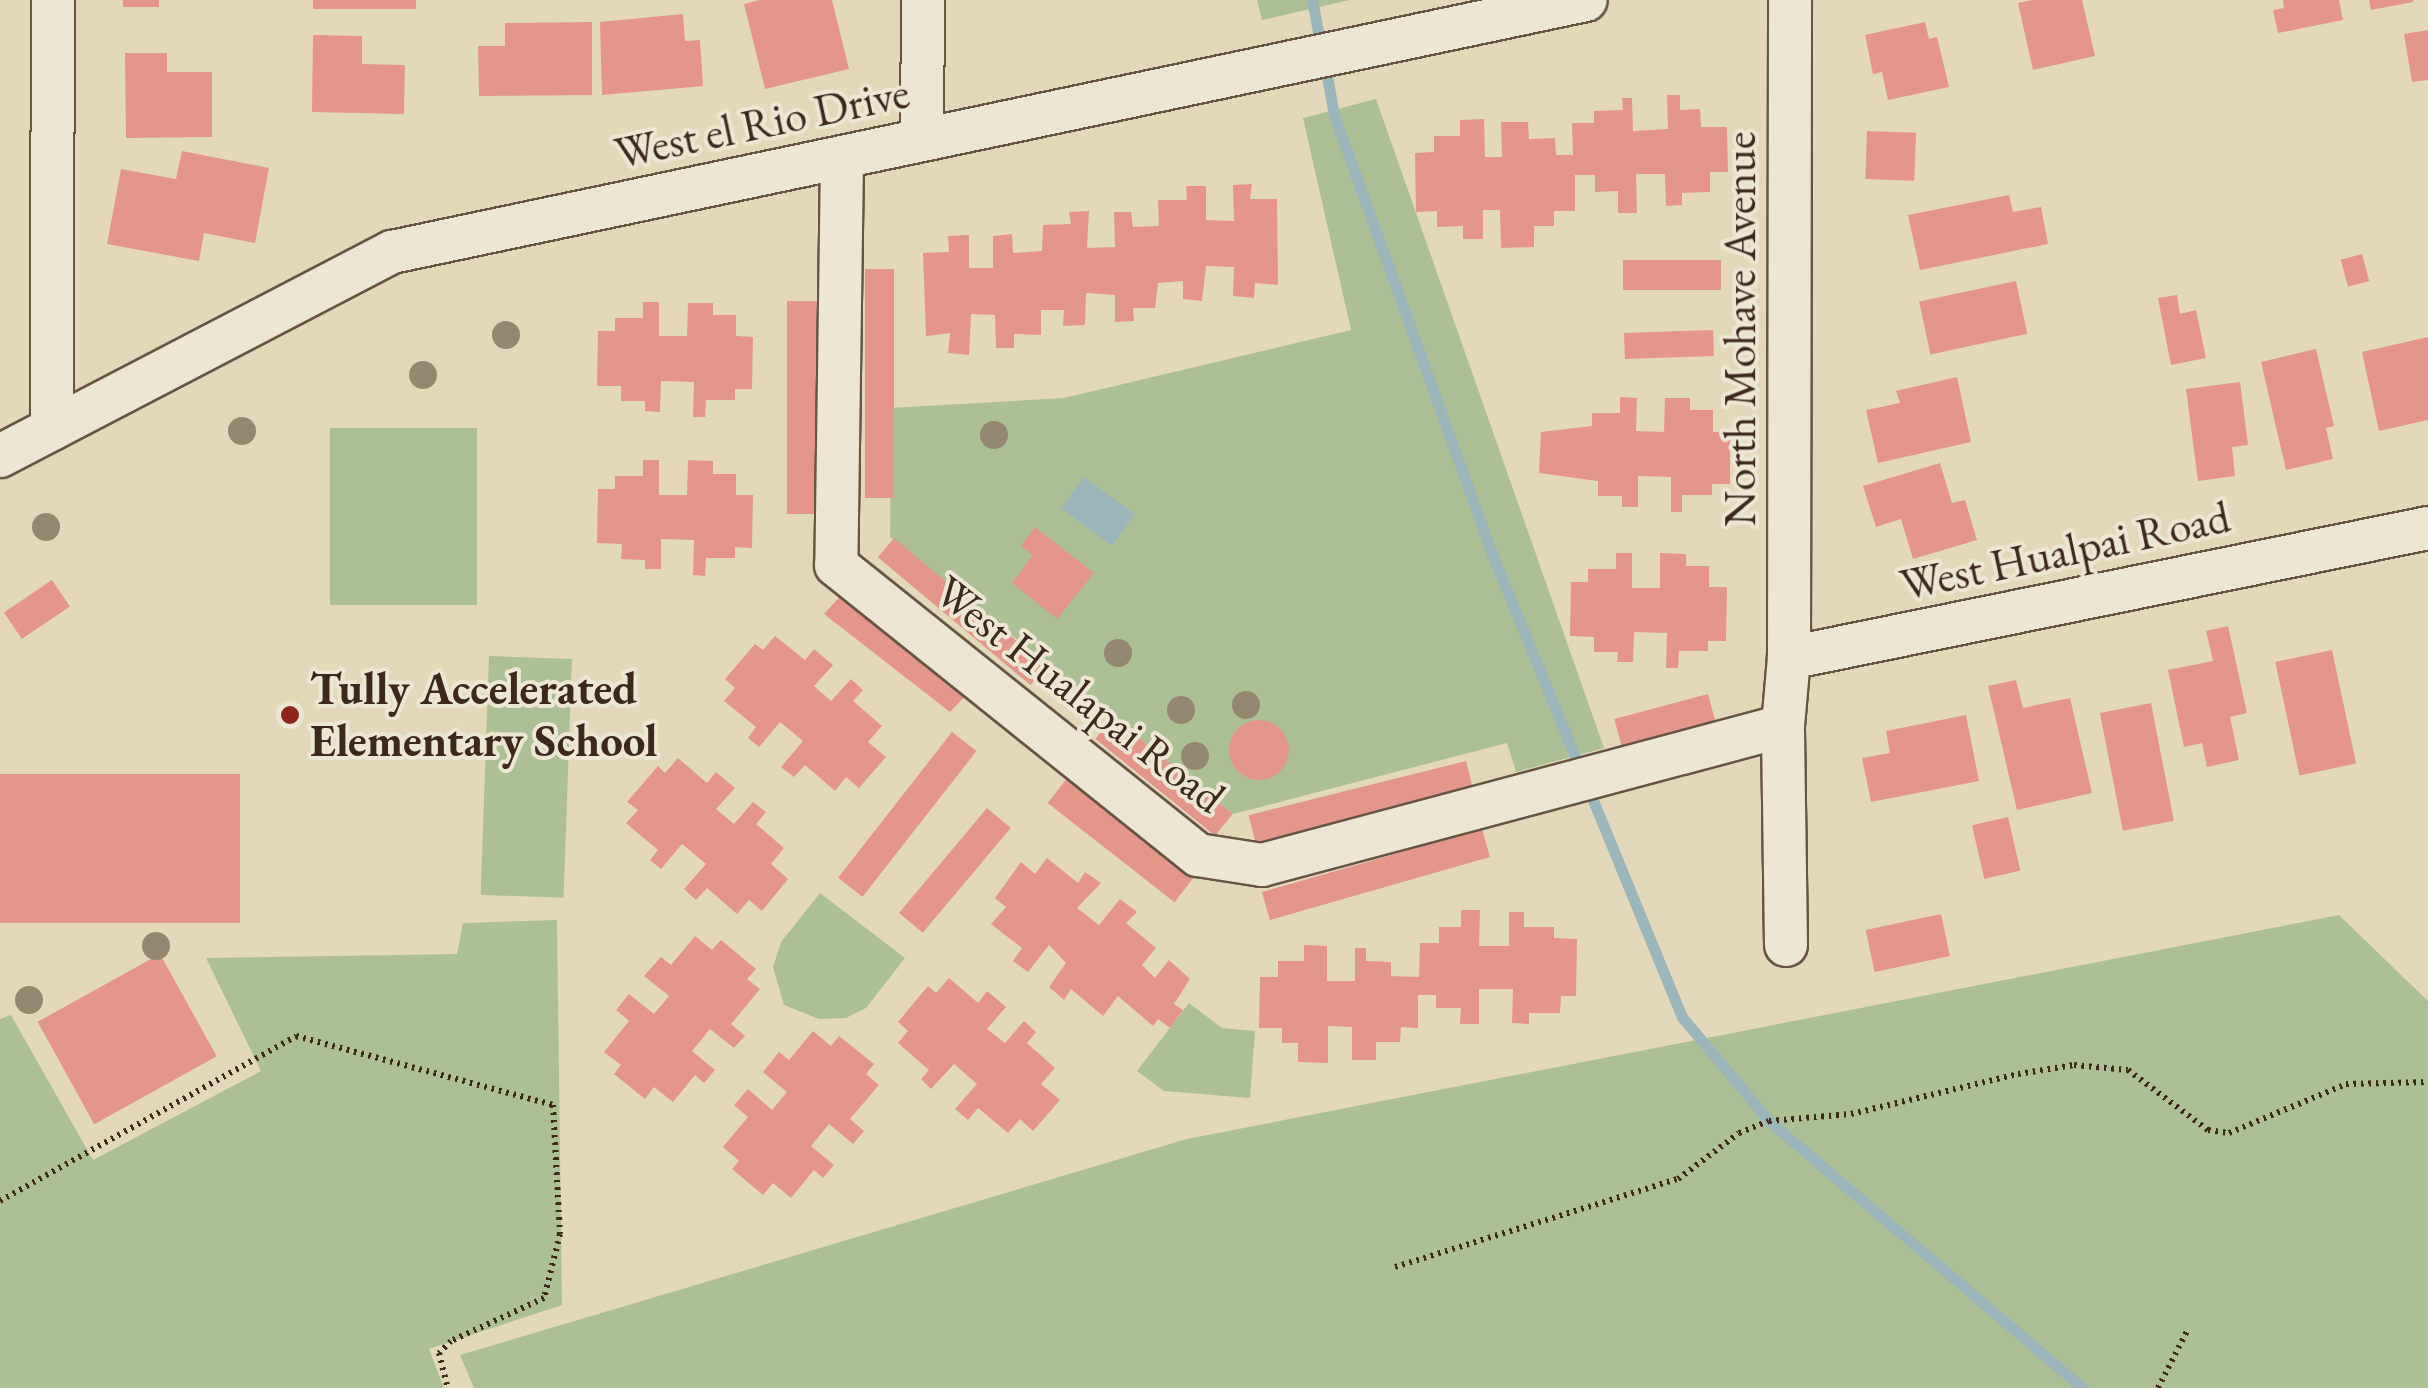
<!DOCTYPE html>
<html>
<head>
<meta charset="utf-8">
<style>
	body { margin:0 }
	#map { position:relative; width:2428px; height:1388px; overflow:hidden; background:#e3d9ba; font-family:"EB Garamond",serif }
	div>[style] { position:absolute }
	.green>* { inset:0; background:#adc095; transform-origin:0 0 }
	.water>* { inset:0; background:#9bb7bb; transform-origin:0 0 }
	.stream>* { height:11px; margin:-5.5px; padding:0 5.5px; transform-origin:5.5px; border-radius:5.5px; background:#9bb7bb }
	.building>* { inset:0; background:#e4968b; transform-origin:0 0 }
	.round { border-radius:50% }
	.path>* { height:6px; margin-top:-3px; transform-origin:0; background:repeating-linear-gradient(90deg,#3d291c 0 2.5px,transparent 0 7.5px) }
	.roads { filter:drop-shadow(2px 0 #654) drop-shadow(-2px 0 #654) drop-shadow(0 2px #654) drop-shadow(0 -2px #654) }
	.minor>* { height:42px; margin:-21px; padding:0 21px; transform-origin:21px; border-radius:21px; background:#ede6d2 }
	.trees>* { width:28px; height:28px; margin:-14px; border-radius:50%; background:#948970 }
	.dots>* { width:28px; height:28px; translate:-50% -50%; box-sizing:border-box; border:5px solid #ede6d2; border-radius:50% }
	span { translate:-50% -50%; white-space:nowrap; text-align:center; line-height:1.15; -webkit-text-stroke:8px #ede6d2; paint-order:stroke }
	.street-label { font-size:45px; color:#3d291c }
	.poi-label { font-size:45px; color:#3d291c; font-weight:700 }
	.left { translate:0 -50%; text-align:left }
</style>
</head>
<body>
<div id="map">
	<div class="green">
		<i style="clip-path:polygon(1257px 0,1350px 0,1262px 20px)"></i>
		<i style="clip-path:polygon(1376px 99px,1604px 748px,1516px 772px,1507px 743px,1233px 814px,890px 537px,891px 408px,1064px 398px,1351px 330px,1303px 118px)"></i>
		<i style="left:330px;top:428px;width:147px;height:177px"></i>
		<i style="left:489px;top:656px;width:83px;height:239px;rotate:2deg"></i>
		<i style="clip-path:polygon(820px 893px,905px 958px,866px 1008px,846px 1018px,819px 1019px,784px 1005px,773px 967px,781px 942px)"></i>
		<i style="clip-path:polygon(2339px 915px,2428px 1001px,2428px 1388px,474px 1388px,460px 1355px,1187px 1139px)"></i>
		<i style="clip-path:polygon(557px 920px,562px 1305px,429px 1349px,444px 1388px,0 1388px,0 1019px,11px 1015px,93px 1160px,261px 1071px,206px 958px,457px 954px,463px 923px)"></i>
		<i style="clip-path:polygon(1189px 1003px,1222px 1028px,1255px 1031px,1250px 1098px,1164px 1091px,1137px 1071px)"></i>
	</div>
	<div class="water">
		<i style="left:1084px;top:477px;width:63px;height:39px;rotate:36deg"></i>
	</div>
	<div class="stream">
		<i style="left:1312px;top:0;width:48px;rotate:79.2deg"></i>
		<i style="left:1325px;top:65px;width:51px;rotate:79.8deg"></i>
		<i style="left:1334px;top:115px;width:467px;rotate:70.2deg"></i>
		<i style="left:1492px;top:554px;width:235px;rotate:67.7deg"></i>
		<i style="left:1588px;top:788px;width:248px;rotate:67.7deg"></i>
		<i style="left:1682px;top:1017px;width:136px;rotate:50.1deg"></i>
		<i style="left:1769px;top:1121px;width:412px;rotate:40.4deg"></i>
	</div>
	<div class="building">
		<i style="left:123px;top:0;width:36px;height:7px"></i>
		<i style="left:313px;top:0;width:103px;height:9px"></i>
		<i style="clip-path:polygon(760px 0,832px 0,849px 69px,765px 89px,744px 4px)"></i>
		<i style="clip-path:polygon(2033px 0,2082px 0,2095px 56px,2033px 70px,2018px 3px)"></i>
		<i style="clip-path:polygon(2283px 0,2339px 0,2343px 20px,2278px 33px,2273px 10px,2284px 8px)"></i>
		<i style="clip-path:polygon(2369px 0,2413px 0,2413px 2px,2371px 10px)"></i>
		<i style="clip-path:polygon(683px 14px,685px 41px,700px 40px,703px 86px,602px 95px,600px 22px)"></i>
		<i style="clip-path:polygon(592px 22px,592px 95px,479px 96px,478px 46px,505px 46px,505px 23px)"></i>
		<i style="clip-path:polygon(1925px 22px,1929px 39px,1937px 37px,1949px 87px,1888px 100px,1882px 72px,1873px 74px,1865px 35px)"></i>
		<i style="clip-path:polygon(2428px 30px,2428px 80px,2412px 82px,2404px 34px)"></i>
		<i style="clip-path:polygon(313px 35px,362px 36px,362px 64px,405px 65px,404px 114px,312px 112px)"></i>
		<i style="clip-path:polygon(125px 53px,167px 53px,167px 72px,212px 72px,212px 137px,126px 138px)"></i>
		<i style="clip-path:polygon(1667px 95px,1680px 95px,1680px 110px,1700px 109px,1701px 127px,1727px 127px,1728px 172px,1710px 172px,1710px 192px,1682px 193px,1682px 205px,1666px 206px,1665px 174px,1636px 174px,1637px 213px,1618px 213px,1618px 191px,1595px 192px,1595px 175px,1575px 175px,1575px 211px,1554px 211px,1554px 226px,1534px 226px,1534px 247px,1501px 248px,1500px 210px,1483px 210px,1483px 239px,1463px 239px,1463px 226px,1437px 227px,1437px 211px,1416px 212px,1415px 153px,1434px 152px,1434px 136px,1460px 136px,1460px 120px,1484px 119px,1485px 157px,1502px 157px,1501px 122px,1528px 122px,1529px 139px,1555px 138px,1556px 155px,1573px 155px,1572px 123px,1594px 123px,1594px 111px,1623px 110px,1622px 98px,1632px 98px,1633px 131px,1668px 129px)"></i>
		<i style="left:1867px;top:131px;width:49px;height:48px;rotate:2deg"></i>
		<i style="clip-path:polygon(182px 151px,269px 168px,255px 243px,204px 233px,199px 261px,107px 244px,121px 169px,176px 179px)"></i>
		<i style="clip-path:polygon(1252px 184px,1250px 199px,1277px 199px,1278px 285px,1255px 283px,1254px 298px,1233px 296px,1234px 267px,1206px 266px,1202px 301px,1183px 299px,1183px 281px,1158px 283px,1155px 308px,1133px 308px,1134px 321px,1115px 322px,1115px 295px,1086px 293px,1085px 325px,1063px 326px,1064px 310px,1041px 310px,1041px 335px,1014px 334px,1014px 348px,996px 348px,995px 315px,971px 314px,969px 355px,948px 353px,950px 333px,926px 336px,923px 253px,949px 252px,948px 236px,969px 235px,969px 268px,993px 268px,993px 236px,1012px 234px,1013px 253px,1042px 251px,1043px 225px,1071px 224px,1069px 212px,1089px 211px,1087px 248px,1115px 247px,1114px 212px,1131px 212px,1133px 227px,1159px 226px,1158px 200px,1187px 200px,1186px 186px,1206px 186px,1206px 220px,1234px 221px,1233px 185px)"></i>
		<i style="clip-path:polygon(2009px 195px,2013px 212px,2041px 207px,2048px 244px,1920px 270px,1908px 215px)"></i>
		<i style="left:2362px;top:254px;width:28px;height:22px;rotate:75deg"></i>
		<i style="left:1623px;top:260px;width:98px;height:30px"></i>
		<i style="left:865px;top:269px;width:29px;height:229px"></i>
		<i style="left:2016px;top:281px;width:54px;height:99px;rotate:78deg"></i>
		<i style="clip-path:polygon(2177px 295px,2180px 314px,2196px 310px,2206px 358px,2171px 365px,2158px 298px)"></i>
		<i style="left:787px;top:301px;width:31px;height:213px"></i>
		<i style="clip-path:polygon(643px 302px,659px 302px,659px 336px,687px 336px,688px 303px,713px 303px,713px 315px,736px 315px,736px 336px,753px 337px,752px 389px,735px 389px,735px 400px,706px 400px,705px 417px,693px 417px,694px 382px,661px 381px,660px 412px,645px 411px,645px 401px,621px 401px,621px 386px,597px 386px,598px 331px,615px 331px,615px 318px,643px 318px)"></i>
		<i style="left:1713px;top:330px;width:26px;height:89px;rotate:88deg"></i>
		<i style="clip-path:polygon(2428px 337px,2428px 420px,2379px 431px,2362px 352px)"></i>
		<i style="clip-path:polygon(2316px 349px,2334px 426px,2326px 428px,2333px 459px,2286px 470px,2261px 362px)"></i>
		<i style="clip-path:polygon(1957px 377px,1971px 442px,1878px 463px,1866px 410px,1900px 403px,1896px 391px)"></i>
		<i style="clip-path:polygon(2240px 382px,2248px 445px,2232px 447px,2235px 476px,2198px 481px,2186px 389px)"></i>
		<i style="clip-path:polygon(1620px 397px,1637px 398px,1636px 431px,1664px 432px,1665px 398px,1690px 398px,1690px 410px,1713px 410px,1713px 432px,1730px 432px,1730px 484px,1712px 484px,1712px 495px,1682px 495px,1682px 512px,1671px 512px,1671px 477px,1638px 476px,1638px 507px,1622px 507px,1622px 496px,1598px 496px,1598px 481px,1539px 473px,1541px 432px,1592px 426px,1592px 413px,1620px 413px)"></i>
		<i style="clip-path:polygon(643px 460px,659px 460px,659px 495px,687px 495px,688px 460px,713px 461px,713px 474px,736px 474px,736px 495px,753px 495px,752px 548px,735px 547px,735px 558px,706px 558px,705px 576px,693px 575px,694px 540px,661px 539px,661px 569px,645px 569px,645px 560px,621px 559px,622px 544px,597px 543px,598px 489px,615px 489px,615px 476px,643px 476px)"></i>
		<i style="clip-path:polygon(1940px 463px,1952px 503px,1965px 500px,1977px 540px,1913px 559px,1901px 519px,1876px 527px,1863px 486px)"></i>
		<i style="clip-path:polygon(1035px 527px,1094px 573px,1057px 619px,1012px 583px,1033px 555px,1021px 546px)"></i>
		<i style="left:894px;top:538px;width:199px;height:25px;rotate:40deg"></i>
		<i style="clip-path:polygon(1616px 553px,1632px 553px,1632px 588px,1660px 588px,1660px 553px,1686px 554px,1686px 566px,1709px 566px,1709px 587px,1727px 587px,1726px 641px,1708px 641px,1708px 651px,1679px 651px,1678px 668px,1666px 668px,1667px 633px,1634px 632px,1633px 662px,1617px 662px,1618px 652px,1594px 652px,1594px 637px,1570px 636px,1571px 582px,1588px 582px,1588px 569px,1616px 569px)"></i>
		<i style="left:52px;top:580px;width:32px;height:58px;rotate:56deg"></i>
		<i style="clip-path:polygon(846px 590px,968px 693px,950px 712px,824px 614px)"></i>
		<i style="clip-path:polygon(2228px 626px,2247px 713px,2230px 717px,2239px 760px,2207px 767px,2202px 743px,2184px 747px,2168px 670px,2213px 661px,2206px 631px)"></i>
		<i style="clip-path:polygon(775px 636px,805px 660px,814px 649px,833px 665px,814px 686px,831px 701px,851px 679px,863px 690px,853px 701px,882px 726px,868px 742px,886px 757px,859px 788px,846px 777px,835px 791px,805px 765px,794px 777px,781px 767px,803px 741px,780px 722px,759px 747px,748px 738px,756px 727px,724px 701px,735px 688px,725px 679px,755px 644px,763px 650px)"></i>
		<i style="left:2332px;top:650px;width:116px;height:58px;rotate:78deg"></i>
		<i style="clip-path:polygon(2016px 680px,2023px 708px,2070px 698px,2092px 793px,2017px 810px,1988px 686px)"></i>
		<i style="left:1708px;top:694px;width:34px;height:97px;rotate:75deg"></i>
		<i style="left:2151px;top:703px;width:120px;height:52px;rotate:79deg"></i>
		<i style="clip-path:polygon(1966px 715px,1979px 781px,1871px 802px,1862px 758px,1890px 753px,1886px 731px)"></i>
		<i style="left:1113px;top:717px;width:154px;height:28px;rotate:39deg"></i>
		<i class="round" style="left:1229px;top:720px;width:60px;height:60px"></i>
		<i style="left:952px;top:732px;width:31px;height:185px;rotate:38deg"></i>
		<i style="clip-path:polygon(678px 758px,707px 783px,716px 772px,735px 788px,716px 809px,734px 824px,753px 802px,766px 812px,756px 824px,784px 848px,771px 864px,788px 879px,762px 911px,749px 900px,737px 914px,707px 888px,696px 900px,684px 889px,706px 864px,682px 844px,661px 869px,650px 860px,658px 850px,626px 823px,638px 810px,627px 802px,658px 766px,665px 773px)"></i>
		<i style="left:1466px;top:761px;width:33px;height:224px;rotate:76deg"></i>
		<i style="left:240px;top:774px;width:149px;height:240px;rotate:90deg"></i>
		<i style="left:1068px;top:777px;width:161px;height:33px;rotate:38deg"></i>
		<i style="left:987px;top:808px;width:31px;height:137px;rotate:40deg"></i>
		<i style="left:2008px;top:817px;width:55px;height:37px;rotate:77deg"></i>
		<i style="left:1482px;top:829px;width:29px;height:229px;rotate:74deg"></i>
		<i style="clip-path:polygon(1047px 858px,1078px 883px,1085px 872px,1101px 883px,1077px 908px,1099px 925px,1120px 899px,1137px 912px,1126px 923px,1156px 948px,1142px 965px,1155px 978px,1169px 960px,1190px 979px,1174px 1004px,1183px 1010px,1170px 1028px,1158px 1019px,1153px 1026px,1118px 996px,1103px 1016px,1071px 989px,1064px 1000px,1049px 987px,1066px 963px,1049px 945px,1028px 972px,1013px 961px,1022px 948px,991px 924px,1006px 907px,995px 898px,1021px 862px,1035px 874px)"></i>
		<i style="clip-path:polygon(1461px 910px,1480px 910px,1479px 946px,1509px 946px,1509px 912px,1524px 912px,1524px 927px,1554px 927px,1554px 938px,1577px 939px,1576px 996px,1561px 996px,1560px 1013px,1529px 1013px,1529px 1024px,1512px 1023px,1513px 989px,1479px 989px,1479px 1024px,1460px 1024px,1461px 1008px,1436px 1008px,1436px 995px,1418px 995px,1418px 1028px,1401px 1027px,1400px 1042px,1376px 1042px,1376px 1060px,1352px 1060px,1352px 1027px,1328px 1026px,1328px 1063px,1298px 1062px,1298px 1043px,1282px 1043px,1282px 1028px,1259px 1028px,1260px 977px,1278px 977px,1278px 961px,1304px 961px,1304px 945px,1327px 946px,1327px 981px,1355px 981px,1355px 948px,1366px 948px,1366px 961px,1391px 962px,1391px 976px,1419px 977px,1420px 943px,1439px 943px,1439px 927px,1461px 927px)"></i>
		<i style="left:1941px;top:914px;width:43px;height:77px;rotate:78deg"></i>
		<i style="clip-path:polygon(695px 936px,712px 950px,721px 940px,756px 969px,747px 979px,760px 989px,731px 1024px,745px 1036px,734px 1048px,710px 1029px,692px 1051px,715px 1070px,704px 1083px,695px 1075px,673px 1102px,654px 1087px,645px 1099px,614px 1074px,621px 1065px,604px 1052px,629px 1021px,616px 1010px,629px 994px,654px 1014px,669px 996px,644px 976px,661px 957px,671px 965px)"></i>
		<i style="left:160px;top:954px;width:117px;height:140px;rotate:61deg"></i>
		<i style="clip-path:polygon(949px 978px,978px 1003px,987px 991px,1006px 1007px,987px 1029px,1005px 1043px,1024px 1021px,1036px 1032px,1027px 1043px,1055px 1068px,1041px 1084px,1060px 1100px,1033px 1131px,1020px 1119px,1008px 1133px,978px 1108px,968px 1120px,955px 1109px,977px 1084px,954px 1064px,931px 1089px,921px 1079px,929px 1070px,898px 1043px,908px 1031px,898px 1022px,928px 986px,936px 993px)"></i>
		<i style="clip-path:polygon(813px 1031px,831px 1046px,839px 1036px,874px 1064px,866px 1074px,879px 1085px,850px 1119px,864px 1131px,853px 1144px,829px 1124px,811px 1146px,834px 1165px,823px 1178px,814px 1170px,791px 1198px,773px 1183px,763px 1195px,732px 1169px,739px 1161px,723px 1147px,748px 1117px,734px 1105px,748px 1089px,772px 1110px,787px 1092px,763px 1072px,779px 1052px,789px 1060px)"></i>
	</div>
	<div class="path">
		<i style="left:0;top:1201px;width:339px;rotate:-29.1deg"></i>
		<i style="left:296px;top:1036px;width:266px;rotate:15deg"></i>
		<i style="left:553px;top:1105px;width:129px;rotate:86.9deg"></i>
		<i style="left:560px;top:1234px;width:66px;rotate:104deg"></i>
		<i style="left:544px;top:1298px;width:102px;rotate:155.2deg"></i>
		<i style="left:451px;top:1341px;width:17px;rotate:135deg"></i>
		<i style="left:439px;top:1353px;width:36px;rotate:76deg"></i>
		<i style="left:1395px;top:1267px;width:296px;rotate:-17.3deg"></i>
		<i style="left:1678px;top:1179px;width:76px;rotate:-37deg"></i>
		<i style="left:1739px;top:1133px;width:32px;rotate:-22deg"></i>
		<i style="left:1769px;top:1121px;width:82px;rotate:-4.9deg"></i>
		<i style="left:1851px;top:1114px;width:172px;rotate:-13.5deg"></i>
		<i style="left:2018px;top:1074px;width:57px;rotate:-9.1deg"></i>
		<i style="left:2074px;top:1065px;width:54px;rotate:5.3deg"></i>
		<i style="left:2128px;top:1070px;width:100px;rotate:36.9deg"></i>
		<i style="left:2208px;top:1130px;width:21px;rotate:8deg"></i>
		<i style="left:2229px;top:1133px;width:127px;rotate:-22.7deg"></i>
		<i style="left:2346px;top:1084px;width:82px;rotate:-1.4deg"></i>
		<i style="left:2158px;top:1388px;width:64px;rotate:-63deg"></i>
	</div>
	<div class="roads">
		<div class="minor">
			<i style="left:922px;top:139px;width:139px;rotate:-89.6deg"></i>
			<i style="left:842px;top:160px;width:405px;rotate:90.8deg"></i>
			<i style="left:836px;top:565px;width:464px;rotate:38.7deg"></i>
			<i style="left:1198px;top:855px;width:65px;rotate:8.9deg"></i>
			<i style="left:1262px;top:865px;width:539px;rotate:-14.94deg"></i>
			<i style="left:52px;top:429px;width:429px;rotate:-89.9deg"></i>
			<i style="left:0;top:456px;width:442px;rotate:-27.5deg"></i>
			<i style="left:392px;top:252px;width:1220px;rotate:-11.92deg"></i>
			<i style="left:1789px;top:658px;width:658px;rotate:-89.91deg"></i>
			<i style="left:1786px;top:945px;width:219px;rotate:-90.8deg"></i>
			<i style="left:1783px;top:726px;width:68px;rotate:-85deg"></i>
			<i style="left:1789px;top:658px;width:652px;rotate:-11.5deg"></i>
		</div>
	</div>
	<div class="trees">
		<i style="left:506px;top:335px"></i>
		<i style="left:423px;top:375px"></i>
		<i style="left:242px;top:431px"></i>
		<i style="left:994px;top:435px"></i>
		<i style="left:46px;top:527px"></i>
		<i style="left:1118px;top:653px"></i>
		<i style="left:1246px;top:705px"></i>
		<i style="left:1181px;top:710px"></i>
		<i style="left:1195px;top:756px"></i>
		<i style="left:156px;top:946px"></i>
		<i style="left:29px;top:1000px"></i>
	</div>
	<div class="dots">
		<i style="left:290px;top:715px;background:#8f2418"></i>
	</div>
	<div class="street-label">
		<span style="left:762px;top:123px;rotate:-12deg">West el Rio Drive</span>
		<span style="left:1740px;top:329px;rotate:-90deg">North Mohave Avenue</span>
		<span style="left:2065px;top:551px;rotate:-12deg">West Hualpai Road</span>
		<span style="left:1080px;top:694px;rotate:38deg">West Hualapai Road</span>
	</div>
	<div class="poi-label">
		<span class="left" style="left:310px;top:715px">Tully Accelerated<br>Elementary School</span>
	</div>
</div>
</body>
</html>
